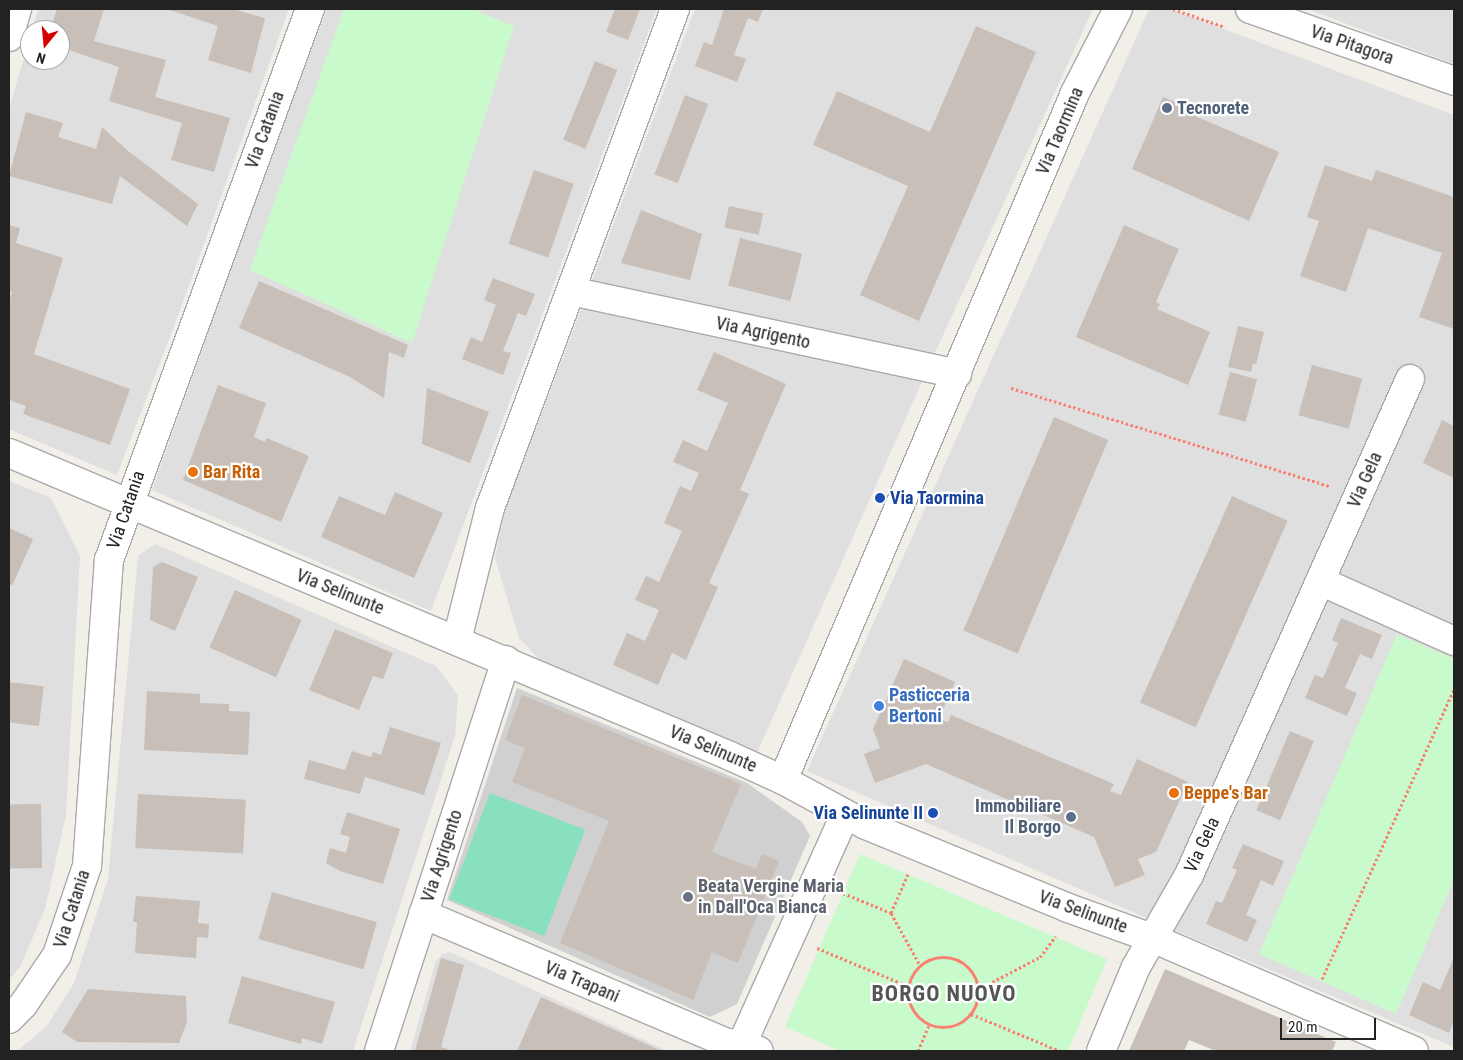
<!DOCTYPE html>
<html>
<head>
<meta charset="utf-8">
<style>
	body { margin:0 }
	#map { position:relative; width:1463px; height:1060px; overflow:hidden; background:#f2efe9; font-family:"Roboto Condensed",sans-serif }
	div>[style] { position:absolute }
	.residential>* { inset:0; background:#e0dfdf }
	.religious>* { inset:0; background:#d0d0d0 }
	.park>* { inset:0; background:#c8facc }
	.pitch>* { inset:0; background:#88e0be; transform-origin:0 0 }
	.building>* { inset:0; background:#c7bfb8; transform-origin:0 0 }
	.path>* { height:3px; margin-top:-1.5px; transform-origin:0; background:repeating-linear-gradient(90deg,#fa8072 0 2.5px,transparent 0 5px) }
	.path>.ring { margin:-1.5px; padding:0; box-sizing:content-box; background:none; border:3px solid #fa8072; border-radius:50% }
	.roads { filter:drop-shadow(1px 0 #a9a9a9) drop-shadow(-1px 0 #a9a9a9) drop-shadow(0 1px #a9a9a9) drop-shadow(0 -1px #a9a9a9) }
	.minor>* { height:28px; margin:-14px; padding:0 14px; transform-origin:14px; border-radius:14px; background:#fff }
	.dots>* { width:14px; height:14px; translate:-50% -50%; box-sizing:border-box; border:2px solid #fff; border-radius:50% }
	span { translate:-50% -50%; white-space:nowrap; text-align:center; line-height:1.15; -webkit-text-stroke:4.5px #fff; paint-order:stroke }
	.street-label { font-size:18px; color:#222 }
	.service-label { font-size:18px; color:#4e5e75; font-weight:700 }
	.left { translate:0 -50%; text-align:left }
	.right { translate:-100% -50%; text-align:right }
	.food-label { font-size:18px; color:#c56008; font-weight:700 }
	.transit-label { font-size:18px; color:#164399; font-weight:700 }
	.shop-label { font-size:18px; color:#366cbe; font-weight:700 }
	.worship-label { font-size:18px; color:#5b616d; font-weight:700 }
	.district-label { font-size:22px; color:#555; font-weight:700; letter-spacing:1px }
	.frame { position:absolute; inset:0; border:10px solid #222; pointer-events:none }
	.north { position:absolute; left:20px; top:20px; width:50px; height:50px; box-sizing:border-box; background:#fff; border:1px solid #a7a7a7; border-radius:50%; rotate:197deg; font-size:14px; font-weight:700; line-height:20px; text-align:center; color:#222 }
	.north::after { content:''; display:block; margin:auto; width:18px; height:22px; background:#d40000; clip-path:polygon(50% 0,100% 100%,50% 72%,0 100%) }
	.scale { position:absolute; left:1280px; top:1018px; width:96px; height:22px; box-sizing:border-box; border:2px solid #222; border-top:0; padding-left:6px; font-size:15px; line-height:18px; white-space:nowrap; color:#222; -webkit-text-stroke:4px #fff; paint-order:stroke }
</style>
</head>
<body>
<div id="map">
	<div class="residential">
		<i style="clip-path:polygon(38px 9px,289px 9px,176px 321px,117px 475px,9px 429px,9px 109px,30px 37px,30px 60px,60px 60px,60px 30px,32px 30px)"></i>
		<i style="clip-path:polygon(327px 9px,657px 9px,431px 611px,152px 490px,271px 158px)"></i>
		<i style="clip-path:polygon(695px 9px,1093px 9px,934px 355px,757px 753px,543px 663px,519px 638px,495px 558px,504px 513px)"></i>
		<i style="clip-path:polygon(1149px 9px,1170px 9px,1454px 115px,1454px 1047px,1186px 935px,807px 771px)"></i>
		<i style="clip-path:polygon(1307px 9px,1454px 9px,1454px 64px)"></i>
		<i style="clip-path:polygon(9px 481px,51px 498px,80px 556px,66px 815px,45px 909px,20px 967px,9px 980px)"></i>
		<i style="clip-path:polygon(155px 544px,436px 666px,458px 695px,455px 736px,353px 1051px,17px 1051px,46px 1027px,74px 983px,108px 879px,138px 556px)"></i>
		<i style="clip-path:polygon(450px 952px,668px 1051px,410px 1051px,436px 961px,442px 954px)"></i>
	</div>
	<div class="religious">
		<i style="clip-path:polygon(517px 688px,747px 783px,802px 822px,810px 836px,737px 1004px,710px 1017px,447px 900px)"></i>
	</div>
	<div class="park">
		<i style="clip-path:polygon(344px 9px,472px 9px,514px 26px,412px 343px,250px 270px)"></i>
		<i style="clip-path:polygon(1397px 634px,1454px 659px,1454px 880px,1396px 1014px,1259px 954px)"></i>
		<i style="clip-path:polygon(860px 854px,1107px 959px,1068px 1051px,841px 1051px,785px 1027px)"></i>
	</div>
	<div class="pitch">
		<i style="left:490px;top:793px;width:102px;height:114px;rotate:21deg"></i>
	</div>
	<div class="building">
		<i style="clip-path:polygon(57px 9px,104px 9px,94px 41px,166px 60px,155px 97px,230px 118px,214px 172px,171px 160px,182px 123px,109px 101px,119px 67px,60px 47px,60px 30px,50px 30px)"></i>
		<i style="clip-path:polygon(167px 9px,233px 9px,265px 18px,251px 73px,208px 60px,218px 26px)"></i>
		<i style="clip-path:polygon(615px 9px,640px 9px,628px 40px,606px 32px)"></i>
		<i style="clip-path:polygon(724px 9px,763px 9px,758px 22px,748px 18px,734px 55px,746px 59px,737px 82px,695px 66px,704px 42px,712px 45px)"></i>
		<i style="clip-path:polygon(976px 26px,1036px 52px,919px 321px,860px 295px,908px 186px,813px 145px,837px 91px,930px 132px)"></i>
		<i style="left:595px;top:61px;width:24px;height:85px;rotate:22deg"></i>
		<i style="left:685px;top:95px;width:25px;height:85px;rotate:21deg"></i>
		<i style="clip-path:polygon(1163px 97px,1198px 112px,1195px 116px,1279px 152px,1249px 221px,1132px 169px)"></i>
		<i style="clip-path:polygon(26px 112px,63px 123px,58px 137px,96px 149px,102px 127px,128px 151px,198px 204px,187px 226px,120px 176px,112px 204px,9px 176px)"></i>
		<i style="clip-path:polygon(1325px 165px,1372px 181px,1376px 170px,1454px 197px,1454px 329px,1419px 317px,1442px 253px,1368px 228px,1346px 292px,1300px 276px,1319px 221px,1307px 217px)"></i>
		<i style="left:534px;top:170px;width:42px;height:78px;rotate:19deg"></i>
		<i style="left:729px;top:206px;width:35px;height:22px;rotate:12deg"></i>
		<i style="clip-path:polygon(641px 210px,702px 234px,690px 280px,621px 263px)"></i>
		<i style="clip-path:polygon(9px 225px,20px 228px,16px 243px,63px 258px,34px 354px,130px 389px,110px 445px,23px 414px,26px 406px,9px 400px,9px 301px,12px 292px,9px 291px)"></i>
		<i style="clip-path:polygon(1124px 225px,1179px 249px,1156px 302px,1160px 304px,1157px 309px,1210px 332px,1188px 385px,1076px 337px)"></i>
		<i style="left:740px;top:238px;width:64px;height:49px;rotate:14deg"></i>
		<i style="clip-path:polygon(493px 278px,535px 294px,526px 316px,518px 313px,503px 351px,511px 353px,503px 375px,462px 359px,471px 337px,482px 342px,496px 305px,484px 300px)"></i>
		<i style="clip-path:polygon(259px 281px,408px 345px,404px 358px,389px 352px,384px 398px,350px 377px,239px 328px)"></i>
		<i style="clip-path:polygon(1238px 326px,1264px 332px,1256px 364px,1253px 363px,1251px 372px,1228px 367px)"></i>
		<i style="clip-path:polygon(714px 352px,786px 384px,740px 490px,749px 494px,709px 583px,718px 587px,686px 660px,672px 653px,658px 685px,613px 665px,627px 633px,645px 641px,659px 610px,635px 600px,646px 576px,659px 582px,682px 531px,664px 523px,680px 486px,691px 491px,699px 473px,673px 462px,683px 440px,707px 451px,728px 403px,697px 390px)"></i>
		<i style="left:1312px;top:365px;width:52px;height:52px;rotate:15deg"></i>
		<i style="left:1230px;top:372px;width:28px;height:44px;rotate:15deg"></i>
		<i style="clip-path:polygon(218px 385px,266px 403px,254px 437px,265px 442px,267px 438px,309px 456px,281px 522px,183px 480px)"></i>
		<i style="clip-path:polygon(427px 388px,489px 412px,470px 463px,422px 444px)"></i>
		<i style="left:1054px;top:417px;width:59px;height:232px;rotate:23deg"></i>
		<i style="clip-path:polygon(1442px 420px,1454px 426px,1454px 478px,1423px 463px)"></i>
		<i style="clip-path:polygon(395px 492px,443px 513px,414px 578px,321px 537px,339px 496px,385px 515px)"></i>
		<i style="left:1232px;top:496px;width:61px;height:226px;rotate:24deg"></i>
		<i style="clip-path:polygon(9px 528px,33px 539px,12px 586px,9px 584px)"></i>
		<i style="clip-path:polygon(162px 562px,198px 577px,175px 631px,150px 620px,153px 567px)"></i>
		<i style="left:235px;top:590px;width:73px;height:63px;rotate:24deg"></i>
		<i style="clip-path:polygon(1341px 618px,1382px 635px,1372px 659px,1360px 654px,1345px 688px,1357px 693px,1347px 716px,1305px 698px,1315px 675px,1323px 678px,1338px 643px,1332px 640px)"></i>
		<i style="clip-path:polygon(335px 629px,393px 653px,383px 679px,373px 676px,359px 710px,309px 690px)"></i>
		<i style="clip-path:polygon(904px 659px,955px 682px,939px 719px,948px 722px,951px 715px,1114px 784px,1110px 791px,1121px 795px,1137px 759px,1188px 782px,1156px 852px,1138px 859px,1145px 875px,1115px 887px,1094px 837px,926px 764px,875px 783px,864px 754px,880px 748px,873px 729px)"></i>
		<i style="left:9px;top:682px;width:35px;height:40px;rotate:7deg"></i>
		<i style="clip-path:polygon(147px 691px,200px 694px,200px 703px,229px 704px,229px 711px,250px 712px,248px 755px,144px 750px)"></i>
		<i style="clip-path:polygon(522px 695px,741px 784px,712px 852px,756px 869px,762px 854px,779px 861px,738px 963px,712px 952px,693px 1000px,560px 943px,609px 821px,512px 782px,525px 748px,505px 740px)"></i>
		<i style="clip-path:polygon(390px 727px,441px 743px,424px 795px,365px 777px,360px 794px,304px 779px,309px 760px,345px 770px,352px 751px,371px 757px,373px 752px,381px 755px)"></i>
		<i style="left:1290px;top:731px;width:26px;height:86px;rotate:23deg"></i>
		<i style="left:138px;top:794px;width:108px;height:54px;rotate:3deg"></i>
		<i style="left:41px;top:804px;width:64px;height:32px;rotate:89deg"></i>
		<i style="clip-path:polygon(347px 812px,400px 829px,383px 884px,340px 871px,326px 863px,330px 848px,346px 853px,350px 837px,340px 834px)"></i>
		<i style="clip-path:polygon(1243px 844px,1284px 861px,1273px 886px,1261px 880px,1246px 915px,1257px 920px,1247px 942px,1206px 924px,1216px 901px,1222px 903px,1237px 870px,1232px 868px)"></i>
		<i style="left:272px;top:892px;width:109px;height:49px;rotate:16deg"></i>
		<i style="clip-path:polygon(136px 896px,200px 901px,198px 923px,209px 924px,208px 938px,197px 937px,196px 958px,135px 953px,137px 922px,133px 922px)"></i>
		<i style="clip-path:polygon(1454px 957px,1454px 1021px,1449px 1033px,1409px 1015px,1423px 982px,1440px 990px)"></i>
		<i style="clip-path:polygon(441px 958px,464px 965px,441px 1047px,453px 1051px,415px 1051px)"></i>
		<i style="clip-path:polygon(1165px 969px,1336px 1042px,1332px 1051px,1216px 1051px,1189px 1040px,1184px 1051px,1129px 1051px)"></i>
		<i style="clip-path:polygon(242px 976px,335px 1002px,322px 1044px,302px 1038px,301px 1044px,228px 1023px)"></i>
		<i style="clip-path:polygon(88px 989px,186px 996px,187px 1022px,179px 1043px,77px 1042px,62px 1032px)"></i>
		<i style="clip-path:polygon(541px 997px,662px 1051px,517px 1051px)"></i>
	</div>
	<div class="path">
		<i style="left:1173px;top:9px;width:55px;rotate:19.1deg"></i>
		<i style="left:1011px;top:388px;width:334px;rotate:17.1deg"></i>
		<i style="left:908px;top:874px;width:43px;rotate:113.6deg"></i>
		<i style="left:891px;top:913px;width:60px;rotate:60.9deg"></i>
		<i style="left:843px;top:893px;width:52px;rotate:22.6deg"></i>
		<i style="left:817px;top:948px;width:99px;rotate:22.7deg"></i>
		<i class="ring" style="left:908px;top:957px;width:67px;height:67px"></i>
		<i style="left:1322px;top:979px;width:319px;rotate:-65.5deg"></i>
		<i style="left:979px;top:989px;width:69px;rotate:-27.7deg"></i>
		<i style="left:1040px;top:957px;width:26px;rotate:-53deg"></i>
		<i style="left:971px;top:1014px;width:96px;rotate:22.6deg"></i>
		<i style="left:918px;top:1051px;width:28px;rotate:-67deg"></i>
	</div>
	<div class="roads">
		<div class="minor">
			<i style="left:1250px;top:9px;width:216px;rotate:19.4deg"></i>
			<i style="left:9px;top:37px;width:29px;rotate:-74deg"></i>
			<i style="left:571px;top:291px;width:395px;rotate:12.1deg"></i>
			<i style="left:9px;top:453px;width:782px;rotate:22.79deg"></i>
			<i style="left:730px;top:756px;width:58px;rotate:24.4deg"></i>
			<i style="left:783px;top:780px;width:94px;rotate:28.5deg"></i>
			<i style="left:866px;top:825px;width:218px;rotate:22.3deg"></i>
			<i style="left:1068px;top:908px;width:89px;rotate:19.7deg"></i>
			<i style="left:1152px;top:938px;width:285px;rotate:23.3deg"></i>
			<i style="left:1320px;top:581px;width:147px;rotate:24.1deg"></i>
			<i style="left:457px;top:640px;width:136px;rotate:-76deg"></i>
			<i style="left:490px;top:508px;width:532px;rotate:-69.66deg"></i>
			<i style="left:783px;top:780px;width:746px;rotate:-66.97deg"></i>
			<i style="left:1075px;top:93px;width:94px;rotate:-62.9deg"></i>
			<i style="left:423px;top:914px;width:330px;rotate:23deg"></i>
			<i style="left:727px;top:1043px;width:15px;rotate:4deg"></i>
			<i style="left:742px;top:1044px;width:18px;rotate:22deg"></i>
			<i style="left:9px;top:1019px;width:20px;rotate:-45deg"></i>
			<i style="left:23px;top:1005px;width:60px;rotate:-55.8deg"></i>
			<i style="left:57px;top:955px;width:94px;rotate:-71.4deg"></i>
			<i style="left:87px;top:866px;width:307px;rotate:-85.9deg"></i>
			<i style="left:109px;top:560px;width:587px;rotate:-69.96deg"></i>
			<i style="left:742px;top:1044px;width:251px;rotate:-65.8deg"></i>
			<i style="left:379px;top:1051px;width:411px;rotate:-72deg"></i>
			<i style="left:1101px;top:1051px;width:91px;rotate:-67.4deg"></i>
			<i style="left:1136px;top:967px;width:106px;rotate:-60.1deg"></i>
			<i style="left:1189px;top:875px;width:543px;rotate:-65.98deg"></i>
		</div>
	</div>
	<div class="dots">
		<i style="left:1167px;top:108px;background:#5c6f8a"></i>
		<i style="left:193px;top:472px;background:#e8710a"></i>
		<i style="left:880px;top:498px;background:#1a4fb4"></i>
		<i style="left:879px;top:706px;background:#3f7fe0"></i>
		<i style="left:1174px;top:793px;background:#e8710a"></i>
		<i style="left:933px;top:813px;background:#1a4fb4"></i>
		<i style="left:1071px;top:817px;background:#5c6f8a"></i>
		<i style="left:688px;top:897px;background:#6b7280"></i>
	</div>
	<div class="street-label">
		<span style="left:1352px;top:45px;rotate:19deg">Via Pitagora</span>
		<span style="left:265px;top:130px;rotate:-70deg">Via Catania</span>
		<span style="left:1060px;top:131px;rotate:-67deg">Via Taormina</span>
		<span style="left:763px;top:333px;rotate:12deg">Via Agrigento</span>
		<span style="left:1365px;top:480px;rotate:-66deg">Via Gela</span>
		<span style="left:126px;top:510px;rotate:-71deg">Via Catania</span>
		<span style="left:340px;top:592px;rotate:22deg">Via Selinunte</span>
		<span style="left:713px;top:749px;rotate:23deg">Via Selinunte</span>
		<span style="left:1202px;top:845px;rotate:-65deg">Via Gela</span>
		<span style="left:442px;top:856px;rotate:-72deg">Via Agrigento</span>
		<span style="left:72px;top:909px;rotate:-72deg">Via Catania</span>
		<span style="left:1083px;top:912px;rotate:20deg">Via Selinunte</span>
		<span style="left:582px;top:982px;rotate:23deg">Via Trapani</span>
	</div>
	<div class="service-label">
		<span class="left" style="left:1177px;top:108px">Tecnorete</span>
		<span class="right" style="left:1061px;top:817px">Immobiliare<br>Il Borgo</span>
	</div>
	<div class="food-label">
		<span class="left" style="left:203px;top:472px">Bar Rita</span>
		<span class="left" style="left:1184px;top:793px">Beppe's Bar</span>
	</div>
	<div class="transit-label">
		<span class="left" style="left:890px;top:498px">Via Taormina</span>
		<span class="right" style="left:923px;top:813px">Via Selinunte II</span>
	</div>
	<div class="shop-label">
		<span class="left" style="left:889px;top:706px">Pasticceria<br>Bertoni</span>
	</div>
	<div class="worship-label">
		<span class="left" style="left:698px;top:897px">Beata Vergine Maria<br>in Dall'Oca Bianca</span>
	</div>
	<div class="district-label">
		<span style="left:944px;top:994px">BORGO NUOVO</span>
	</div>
	<div class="frame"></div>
	<div class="north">N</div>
	<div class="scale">20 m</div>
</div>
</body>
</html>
